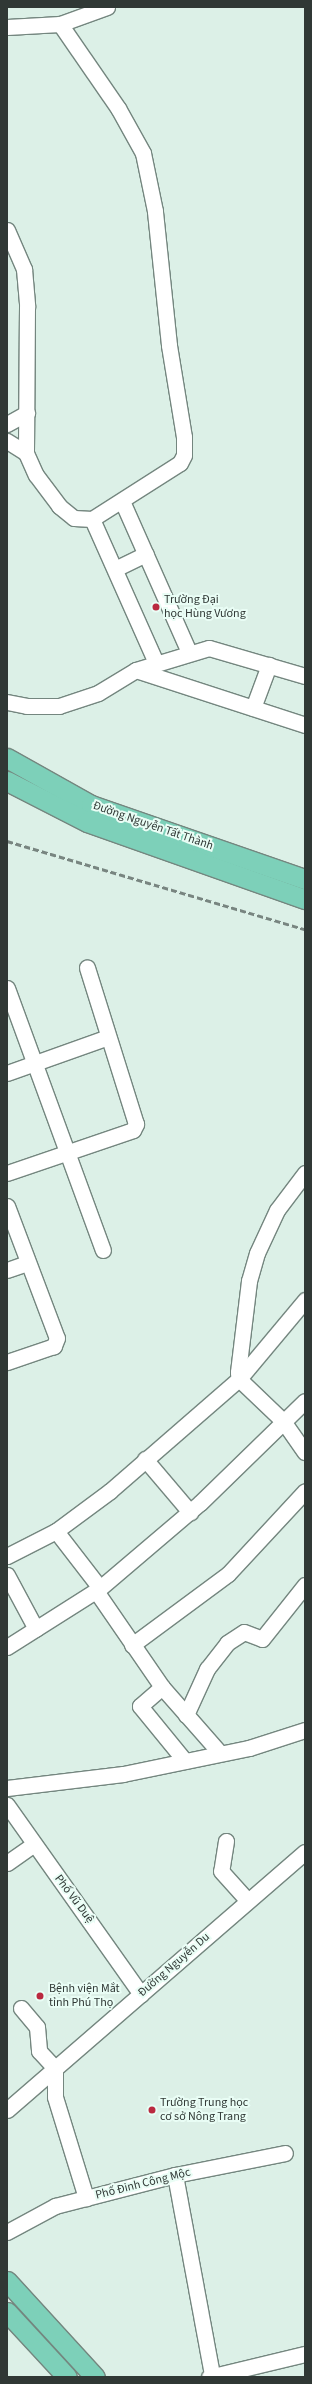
<!DOCTYPE html>
<html>
<head>
<meta charset="utf-8">
<style>
	body { margin:0 }
	#map { position:relative; width:312px; height:2384px; overflow:hidden; background:#dcf0e7; font-family:"Source Sans 3",sans-serif }
	div>[style] { position:absolute }
	.roads { filter:drop-shadow(1px 0 #74867f) drop-shadow(-1px 0 #74867f) drop-shadow(0 1px #74867f) drop-shadow(0 -1px #74867f) }
	.minor>* { height:15px; margin:-7.5px; padding:0 7.5px; transform-origin:7.5px; border-radius:7.5px; background:#fff }
	.major>* { height:19px; margin:-9.5px; padding:0 9.5px; transform-origin:9.5px; border-radius:9.5px; background:#7dd0b9 }
	.rail>* { height:3px; margin-top:-1.5px; transform-origin:0; background:repeating-linear-gradient(90deg,#788580 0 6px,transparent 0 9px) }
	.dots>* { width:11px; height:11px; translate:-50% -50%; box-sizing:border-box; border:2px solid #e9fdf5; border-radius:50% }
	span { translate:-50% -50%; white-space:nowrap; text-align:center; line-height:1.15; -webkit-text-stroke:4px #e9fdf5; paint-order:stroke }
	.poi-label { font-size:12px; color:#303835 }
	.left { translate:0 -50%; text-align:left }
	.street-label { font-size:12px; color:#303835 }
	.frame { position:absolute; inset:0; border:8px solid #303835; pointer-events:none }
</style>
</head>
<body>
<div id="map">
	<div class="roads">
		<div class="minor">
			<i style="left:7px;top:27px;width:53px;rotate:-3.2deg"></i>
			<i style="left:60px;top:24px;width:50px;rotate:-19.9deg"></i>
			<i style="left:7px;top:230px;width:43px;rotate:66.4deg"></i>
			<i style="left:24px;top:269px;width:38px;rotate:85deg"></i>
			<i style="left:27px;top:307px;width:146px;rotate:90.4deg"></i>
			<i style="left:26px;top:453px;width:24px;rotate:66deg"></i>
			<i style="left:36px;top:475px;width:39px;rotate:53deg"></i>
			<i style="left:59px;top:506px;width:19px;rotate:39deg"></i>
			<i style="left:74px;top:518px;width:18px;rotate:3deg"></i>
			<i style="left:92px;top:519px;width:104px;rotate:-32.5deg"></i>
			<i style="left:180px;top:463px;width:9px;rotate:-63deg"></i>
			<i style="left:184px;top:455px;width:18px;rotate:-90deg"></i>
			<i style="left:184px;top:437px;width:93px;rotate:-99.3deg"></i>
			<i style="left:169px;top:345px;width:135px;rotate:-96deg"></i>
			<i style="left:155px;top:211px;width:59px;rotate:-101.7deg"></i>
			<i style="left:143px;top:153px;width:51px;rotate:-119.1deg"></i>
			<i style="left:118px;top:108px;width:102px;rotate:-124.6deg"></i>
			<i style="left:7px;top:424px;width:23px;rotate:-29deg"></i>
			<i style="left:7px;top:441px;width:22px;rotate:32deg"></i>
			<i style="left:122px;top:501px;width:165px;rotate:66.1deg"></i>
			<i style="left:92px;top:519px;width:158px;rotate:66deg"></i>
			<i style="left:117px;top:568px;width:32px;rotate:-26deg"></i>
			<i style="left:136px;top:670px;width:178px;rotate:18deg"></i>
			<i style="left:7px;top:702px;width:20px;rotate:11deg"></i>
			<i style="left:27px;top:706px;width:32px"></i>
			<i style="left:59px;top:706px;width:41px;rotate:-18.4deg"></i>
			<i style="left:98px;top:693px;width:44px;rotate:-31.2deg"></i>
			<i style="left:136px;top:670px;width:76px;rotate:-16.8deg"></i>
			<i style="left:209px;top:648px;width:100px;rotate:16.3deg"></i>
			<i style="left:253px;top:708px;width:46px;rotate:-69.6deg"></i>
			<i style="left:7px;top:988px;width:279px;rotate:69.9deg"></i>
			<i style="left:7px;top:1073px;width:107px;rotate:-19.6deg"></i>
			<i style="left:7px;top:1173px;width:133px;rotate:-18.8deg"></i>
			<i style="left:133px;top:1130px;width:7px;rotate:-63deg"></i>
			<i style="left:136px;top:1124px;width:164px;rotate:-107.4deg"></i>
			<i style="left:305px;top:1173px;width:46px;rotate:127.1deg"></i>
			<i style="left:277px;top:1210px;width:47px;rotate:114.9deg"></i>
			<i style="left:257px;top:1253px;width:29px;rotate:106deg"></i>
			<i style="left:249px;top:1281px;width:92px;rotate:96.9deg"></i>
			<i style="left:238px;top:1372px;width:7px;rotate:82deg"></i>
			<i style="left:239px;top:1379px;width:61px;rotate:43.7deg"></i>
			<i style="left:283px;top:1421px;width:38px;rotate:55deg"></i>
			<i style="left:7px;top:1206px;width:141px;rotate:69.3deg"></i>
			<i style="left:57px;top:1338px;width:9px;rotate:111deg"></i>
			<i style="left:54px;top:1346px;width:50px;rotate:161.2deg"></i>
			<i style="left:7px;top:1270px;width:21px;rotate:-19deg"></i>
			<i style="left:145px;top:1459px;width:70px;rotate:49.7deg"></i>
			<i style="left:56px;top:1531px;width:72px;rotate:52.3deg"></i>
			<i style="left:7px;top:1556px;width:55px;rotate:-27deg"></i>
			<i style="left:56px;top:1531px;width:67px;rotate:-36.5deg"></i>
			<i style="left:110px;top:1491px;width:171px;rotate:-41deg"></i>
			<i style="left:239px;top:1379px;width:103px;rotate:-50.1deg"></i>
			<i style="left:7px;top:1575px;width:61px;rotate:61.8deg"></i>
			<i style="left:96px;top:1591px;width:116px;rotate:55.5deg"></i>
			<i style="left:162px;top:1687px;width:88px;rotate:48.7deg"></i>
			<i style="left:132px;top:1645px;width:119px;rotate:-36.5deg"></i>
			<i style="left:228px;top:1574px;width:113px;rotate:-47.1deg"></i>
			<i style="left:7px;top:1647px;width:110px;rotate:-32.4deg"></i>
			<i style="left:100px;top:1588px;width:131px;rotate:-40.4deg"></i>
			<i style="left:200px;top:1503px;width:146px;rotate:-44.2deg"></i>
			<i style="left:162px;top:1687px;width:29px;rotate:139deg"></i>
			<i style="left:140px;top:1706px;width:71px;rotate:50.7deg"></i>
			<i style="left:186px;top:1715px;width:51px;rotate:-65.5deg"></i>
			<i style="left:207px;top:1669px;width:33px;rotate:-52deg"></i>
			<i style="left:227px;top:1643px;width:20px;rotate:-33deg"></i>
			<i style="left:244px;top:1632px;width:19px;rotate:21deg"></i>
			<i style="left:262px;top:1639px;width:69px;rotate:-51.5deg"></i>
			<i style="left:7px;top:1788px;width:117px;rotate:-6.9deg"></i>
			<i style="left:123px;top:1774px;width:129px;rotate:-11.7deg"></i>
			<i style="left:249px;top:1748px;width:59px;rotate:-17.8deg"></i>
			<i style="left:7px;top:1805px;width:232px;rotate:54.7deg"></i>
			<i style="left:226px;top:1841px;width:30px;rotate:99deg"></i>
			<i style="left:221px;top:1871px;width:40px;rotate:48deg"></i>
			<i style="left:7px;top:1863px;width:32px;rotate:-35deg"></i>
			<i style="left:21px;top:2008px;width:25px;rotate:50deg"></i>
			<i style="left:37px;top:2027px;width:24px;rotate:85deg"></i>
			<i style="left:39px;top:2051px;width:23px;rotate:47deg"></i>
			<i style="left:55px;top:2068px;width:29px;rotate:90deg"></i>
			<i style="left:55px;top:2097px;width:106px;rotate:72.9deg"></i>
			<i style="left:7px;top:2110px;width:394px;rotate:-40.9deg"></i>
			<i style="left:175px;top:2175px;width:202px;rotate:79.5deg"></i>
			<i style="left:7px;top:2232px;width:55px;rotate:-28.4deg"></i>
			<i style="left:55px;top:2206px;width:124px;rotate:-14.5deg"></i>
			<i style="left:175px;top:2175px;width:112px;rotate:-11.3deg"></i>
			<i style="left:209px;top:2377px;width:99px;rotate:-13.5deg"></i>
		</div>
		<div class="major">
			<i style="left:7px;top:758px;width:96px;rotate:29.2deg"></i>
			<i style="left:91px;top:805px;width:226px;rotate:19.1deg"></i>
			<i style="left:7px;top:781px;width:90px;rotate:27.1deg"></i>
			<i style="left:87px;top:822px;width:231px;rotate:19.5deg"></i>
			<i style="left:7px;top:2281px;width:130px;rotate:47.5deg"></i>
			<i style="left:7px;top:2312px;width:88px;rotate:47.3deg"></i>
		</div>
	</div>
	<div class="rail">
		<i style="left:7px;top:841px;width:311px;rotate:16.5deg"></i>
	</div>
	<div class="dots">
		<i style="left:156px;top:607px;background:#ba293f"></i>
		<i style="left:40px;top:1996px;background:#ba293f"></i>
		<i style="left:152px;top:2110px;background:#ba293f"></i>
	</div>
	<div class="poi-label">
		<span class="left" style="left:164px;top:607px">Trường Đại<br>học Hùng Vương</span>
		<span class="left" style="left:49px;top:1996px">Bệnh viện Mắt<br>tỉnh Phú Thọ</span>
		<span class="left" style="left:160px;top:2110px">Trường Trung học<br>cơ sở Nông Trang</span>
	</div>
	<div class="street-label">
		<span style="left:153px;top:826px;rotate:19deg">Đường Nguyễn Tất Thành</span>
		<span style="left:74px;top:1899px;rotate:53deg">Phố Vũ Duệ</span>
		<span style="left:174px;top:1965px;rotate:-41deg">Đường Nguyễn Du</span>
		<span style="left:143px;top:2184px;rotate:-14deg">Phố Đinh Công Mộc</span>
	</div>
	<div class="frame"></div>
</div>
</body>
</html>
